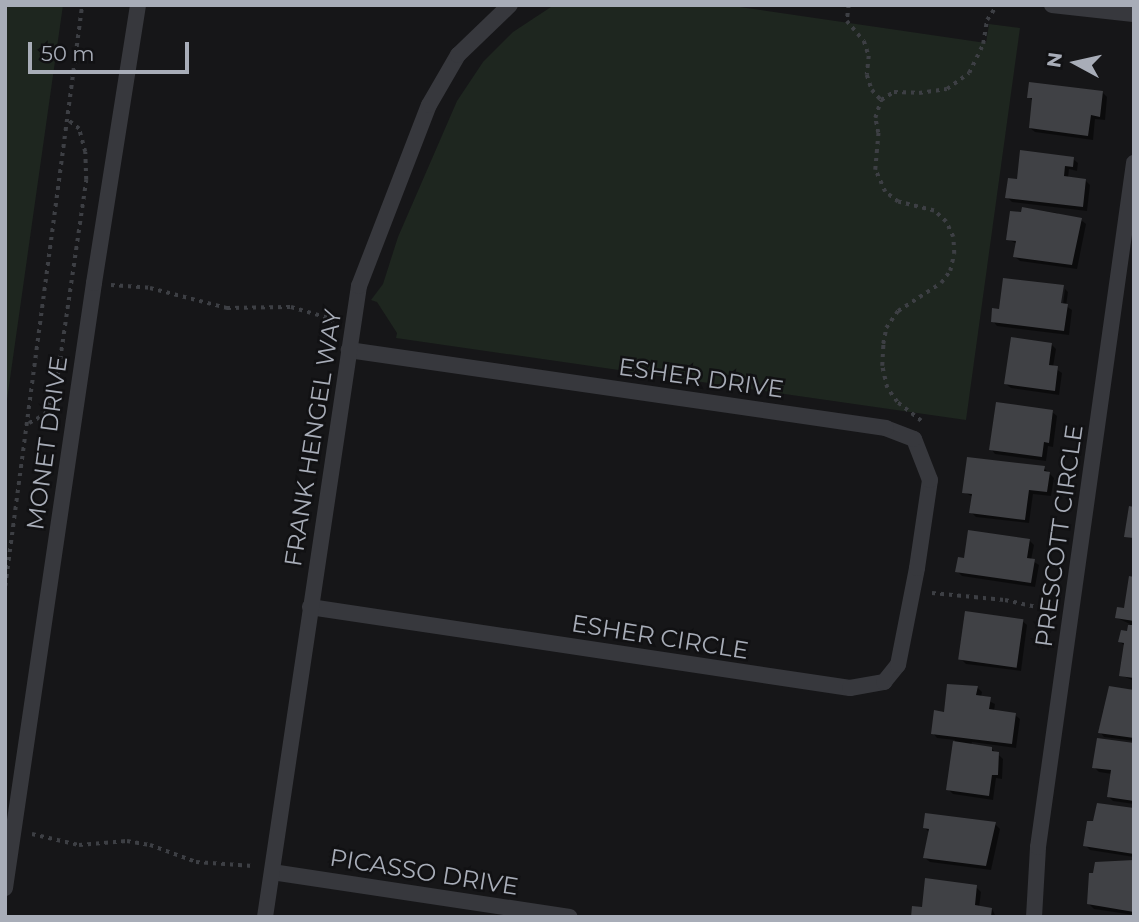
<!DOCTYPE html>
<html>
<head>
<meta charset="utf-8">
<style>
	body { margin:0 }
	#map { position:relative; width:1139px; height:922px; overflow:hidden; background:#161618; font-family:Montserrat,sans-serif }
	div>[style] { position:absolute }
	.green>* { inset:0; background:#1e261f }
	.shadow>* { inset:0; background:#0007 }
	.building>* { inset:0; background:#404145; transform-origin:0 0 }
	.path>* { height:3.5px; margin-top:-1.75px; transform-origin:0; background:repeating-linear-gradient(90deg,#3d3f44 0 3.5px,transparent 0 8.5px) }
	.street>* { height:16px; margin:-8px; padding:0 8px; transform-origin:8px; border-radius:8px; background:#37383d }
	span { translate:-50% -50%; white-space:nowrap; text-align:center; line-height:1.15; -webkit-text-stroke:5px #111113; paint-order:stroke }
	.street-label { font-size:24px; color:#a8adb8 }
	.frame { position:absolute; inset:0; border:7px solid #a8adb8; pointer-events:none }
	.north { position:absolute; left:1041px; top:28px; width:70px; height:70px; -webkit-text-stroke:5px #111113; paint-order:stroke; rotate:278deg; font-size:19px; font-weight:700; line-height:28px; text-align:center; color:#a8adb8 }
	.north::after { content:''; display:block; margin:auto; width:24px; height:32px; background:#a8adb8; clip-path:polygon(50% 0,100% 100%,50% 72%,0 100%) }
	.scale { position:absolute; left:28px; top:42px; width:161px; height:32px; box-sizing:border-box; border:4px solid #a8adb8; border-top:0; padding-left:9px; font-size:21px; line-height:24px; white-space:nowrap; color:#a8adb8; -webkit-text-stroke:5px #111113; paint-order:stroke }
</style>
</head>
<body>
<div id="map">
	<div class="green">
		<i style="clip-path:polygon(5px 5px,63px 5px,5px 414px)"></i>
		<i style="clip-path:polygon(554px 5px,726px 5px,986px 43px,989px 24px,1020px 28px,966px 420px,396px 338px,397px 333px,377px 302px,371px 300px,383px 284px,398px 237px,457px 101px,483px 62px,513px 32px)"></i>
	</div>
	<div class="shadow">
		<i style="clip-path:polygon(1103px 93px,1107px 97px,1105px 120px,1095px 119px,1093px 140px,1035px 132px,1030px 128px,1034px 102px,1029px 97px)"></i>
		<i style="clip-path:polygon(1073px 159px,1078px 163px,1077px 171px,1069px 169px,1068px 178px,1085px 180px,1090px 185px,1087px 211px,1012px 202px,1007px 197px,1018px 181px)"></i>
		<i style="clip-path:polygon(1024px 208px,1057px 213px,1062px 217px,1081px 220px,1086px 224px,1077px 269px,1020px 261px,1015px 257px,1017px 244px,1008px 239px)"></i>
		<i style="clip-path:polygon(1063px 287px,1059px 312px,1062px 312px,1065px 289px,1068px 292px,1066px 306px,1072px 310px,1069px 335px,997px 326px,993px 321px,1000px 311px)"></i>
		<i style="clip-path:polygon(1051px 344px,1056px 349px,1053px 367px,1062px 373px,1059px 395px,1011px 388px,1006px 384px)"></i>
		<i style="clip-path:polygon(1052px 412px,1057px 416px,1053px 447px,1048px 446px,1046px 461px,995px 454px,991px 449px)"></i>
		<i style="clip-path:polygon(1044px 468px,1054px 478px,1051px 496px,1033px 494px,1029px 523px,976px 517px,971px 512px,973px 497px,964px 492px)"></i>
		<i style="clip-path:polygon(1029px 540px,1034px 545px,1031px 560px,1039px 565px,1035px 587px,962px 576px,957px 571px,965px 560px)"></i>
		<i style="clip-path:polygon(1134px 579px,1134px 681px,1121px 675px,1125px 646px,1120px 642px,1129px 633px,1130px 624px,1117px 618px,1126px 610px)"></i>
		<i style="clip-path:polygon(1022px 621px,1027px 625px,1021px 671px,966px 664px,961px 659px)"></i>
		<i style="clip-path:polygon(977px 687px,982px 692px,981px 697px,995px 704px,994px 711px,1015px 715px,1020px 719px,1016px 748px,972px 742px,971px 745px,991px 748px,1003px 759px,1002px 779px,996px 778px,993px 800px,953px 794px,948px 789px,955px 740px,937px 738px,933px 733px,945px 714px)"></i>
		<i style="clip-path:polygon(1134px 692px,1134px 741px,1104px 737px,1100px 732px)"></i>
		<i style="clip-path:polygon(1134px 745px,1134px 804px,1113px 801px,1108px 796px,1112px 774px,1099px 772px,1094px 767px)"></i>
		<i style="clip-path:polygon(1134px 810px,1134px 857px,1090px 850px,1085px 845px)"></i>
		<i style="clip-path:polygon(995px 824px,1000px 829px,991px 870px,930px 862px,925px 858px,930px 833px,925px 828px)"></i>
		<i style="clip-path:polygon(1134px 862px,1134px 915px,1094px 909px,1089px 904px)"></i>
		<i style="clip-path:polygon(976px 887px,981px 892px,979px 908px,992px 909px,996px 917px,913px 917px,923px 909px)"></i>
	</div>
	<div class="building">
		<i style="clip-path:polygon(1029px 82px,1103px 91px,1100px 117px,1091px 115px,1088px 136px,1029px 128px,1032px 98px,1027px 98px)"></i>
		<i style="clip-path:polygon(1020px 150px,1074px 157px,1073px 167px,1065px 166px,1064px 176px,1086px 179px,1083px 207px,1005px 198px,1008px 178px,1017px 179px)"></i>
		<i style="clip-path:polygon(1022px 207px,1082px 218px,1072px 265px,1013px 257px,1016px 241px,1006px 240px,1010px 211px,1021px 212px)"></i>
		<i style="clip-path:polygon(1003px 278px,1064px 285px,1061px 303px,1068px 304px,1064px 331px,991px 322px,992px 308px,999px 309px)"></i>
		<i style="clip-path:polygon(1011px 337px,1052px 343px,1049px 365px,1058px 366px,1055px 391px,1004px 384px)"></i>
		<i style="clip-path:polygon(996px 402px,1053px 410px,1049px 443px,1044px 442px,1042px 457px,989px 450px)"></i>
		<i style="clip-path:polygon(967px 457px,1045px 466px,1044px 471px,1050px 472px,1047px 492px,1029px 490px,1025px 520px,969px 513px,972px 494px,962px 493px)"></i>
		<i style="clip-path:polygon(1129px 506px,1134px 507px,1134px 538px,1124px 537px)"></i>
		<i style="clip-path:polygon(968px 530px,1030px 539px,1027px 558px,1035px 559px,1031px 583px,955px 572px,958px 557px,964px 558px)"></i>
		<i style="clip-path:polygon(1129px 576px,1134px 577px,1134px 621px,1115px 618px,1117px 607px,1124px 608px)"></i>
		<i style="left:965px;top:611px;width:59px;height:49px;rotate:8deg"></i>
		<i style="clip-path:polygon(1128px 625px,1134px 625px,1134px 678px,1119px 676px,1124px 643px,1118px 642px,1121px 630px,1127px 631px)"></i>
		<i style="clip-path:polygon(947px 684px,978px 686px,976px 695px,991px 697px,989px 709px,1016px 713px,1012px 744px,931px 734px,934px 710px,944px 712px)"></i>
		<i style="clip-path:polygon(1109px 686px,1134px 690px,1134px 738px,1098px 733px)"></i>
		<i style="clip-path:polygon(1097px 738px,1134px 743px,1134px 801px,1107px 797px,1111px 770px,1092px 768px)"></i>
		<i style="clip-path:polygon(953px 741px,992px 747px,992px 751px,999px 752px,998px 775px,992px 775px,989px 796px,946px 790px)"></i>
		<i style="clip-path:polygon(1097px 803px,1134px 808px,1134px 854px,1083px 846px,1087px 821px,1093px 821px)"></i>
		<i style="clip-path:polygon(925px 813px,996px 822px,986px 866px,923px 858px,929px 829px,923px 828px)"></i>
		<i style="clip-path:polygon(1134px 860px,1134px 912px,1087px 904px,1089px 873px,1093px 873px,1095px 862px)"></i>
		<i style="clip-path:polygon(925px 878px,977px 885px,975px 905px,992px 908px,991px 917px,911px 917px,912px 906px,922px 907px)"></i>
	</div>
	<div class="path">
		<i style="left:849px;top:5px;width:16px;rotate:97deg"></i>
		<i style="left:847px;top:21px;width:26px;rotate:50deg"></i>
		<i style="left:864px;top:41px;width:16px;rotate:72deg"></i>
		<i style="left:869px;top:56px;width:19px;rotate:96deg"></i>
		<i style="left:867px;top:75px;width:16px;rotate:72deg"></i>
		<i style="left:872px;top:90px;width:13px;rotate:48deg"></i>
		<i style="left:111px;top:285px;width:39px;rotate:4deg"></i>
		<i style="left:150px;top:288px;width:80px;rotate:14.6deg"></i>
		<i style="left:227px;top:308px;width:64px;rotate:-0.9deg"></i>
		<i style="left:291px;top:307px;width:43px;rotate:16.3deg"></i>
		<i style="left:332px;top:319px;width:5px;rotate:68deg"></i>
		<i style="left:921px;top:421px;width:31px;rotate:-142deg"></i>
		<i style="left:897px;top:402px;width:17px;rotate:-126deg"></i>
		<i style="left:887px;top:388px;width:23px;rotate:-103deg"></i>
		<i style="left:882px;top:366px;width:22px;rotate:-87deg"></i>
		<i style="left:883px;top:344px;width:16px;rotate:-79deg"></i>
		<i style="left:886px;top:328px;width:21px;rotate:-55deg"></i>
		<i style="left:898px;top:311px;width:51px;rotate:-33.1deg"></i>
		<i style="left:941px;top:283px;width:15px;rotate:-53deg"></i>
		<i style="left:950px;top:271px;width:17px;rotate:-77deg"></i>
		<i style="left:954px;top:254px;width:17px;rotate:-93deg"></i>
		<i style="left:953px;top:237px;width:17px;rotate:-115deg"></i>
		<i style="left:946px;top:222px;width:16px;rotate:-137deg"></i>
		<i style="left:934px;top:211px;width:37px;rotate:-166deg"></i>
		<i style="left:898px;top:202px;width:16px;rotate:-142deg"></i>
		<i style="left:885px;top:192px;width:24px;rotate:-114deg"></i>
		<i style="left:875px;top:170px;width:37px;rotate:-85deg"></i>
		<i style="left:878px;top:133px;width:15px;rotate:-101deg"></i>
		<i style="left:875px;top:118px;width:19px;rotate:-72deg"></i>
		<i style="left:881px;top:100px;width:15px;rotate:-32deg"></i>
		<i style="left:894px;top:92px;width:25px;rotate:2deg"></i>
		<i style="left:919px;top:93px;width:28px;rotate:-8deg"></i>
		<i style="left:947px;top:89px;width:27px;rotate:-36deg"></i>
		<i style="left:969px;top:73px;width:32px;rotate:-64deg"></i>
		<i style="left:983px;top:44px;width:24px;rotate:-81deg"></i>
		<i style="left:987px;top:20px;width:18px;rotate:-56deg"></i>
		<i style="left:29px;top:423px;width:18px;rotate:-29deg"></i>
		<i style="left:45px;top:414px;width:23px;rotate:-65deg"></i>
		<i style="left:55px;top:393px;width:215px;rotate:-81.7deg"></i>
		<i style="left:86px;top:180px;width:28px;rotate:-92deg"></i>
		<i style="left:85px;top:152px;width:24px;rotate:-105deg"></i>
		<i style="left:79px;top:129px;width:16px;rotate:-142deg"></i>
		<i style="left:5px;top:586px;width:586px;rotate:-82.45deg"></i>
		<i style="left:932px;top:593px;width:73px;rotate:5.5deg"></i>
		<i style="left:1005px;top:600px;width:51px;rotate:12.4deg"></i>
		<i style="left:5px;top:698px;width:30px;rotate:90deg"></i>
		<i style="left:32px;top:834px;width:48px;rotate:13.2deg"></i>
		<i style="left:79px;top:845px;width:48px;rotate:-4.8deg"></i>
		<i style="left:127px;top:841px;width:23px;rotate:10deg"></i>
		<i style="left:150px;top:845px;width:49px;rotate:20.3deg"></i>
		<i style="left:196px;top:862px;width:57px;rotate:4deg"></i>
	</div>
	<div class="street">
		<i style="left:1052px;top:5px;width:82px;rotate:6.3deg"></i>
		<i style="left:310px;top:607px;width:546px;rotate:8.53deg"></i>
		<i style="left:850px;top:688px;width:35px;rotate:-10deg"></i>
		<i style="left:884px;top:682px;width:22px;rotate:-51deg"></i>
		<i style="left:898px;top:665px;width:99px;rotate:-78.9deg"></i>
		<i style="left:917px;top:568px;width:89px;rotate:-81.6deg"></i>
		<i style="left:930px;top:480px;width:44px;rotate:-111.3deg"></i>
		<i style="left:914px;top:439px;width:30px;rotate:-159deg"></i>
		<i style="left:886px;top:428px;width:543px;rotate:-171.74deg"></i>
		<i style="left:272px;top:872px;width:301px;rotate:8.6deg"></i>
		<i style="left:5px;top:888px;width:612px;rotate:-81.63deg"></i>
		<i style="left:94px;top:283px;width:281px;rotate:-81deg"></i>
		<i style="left:265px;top:917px;width:638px;rotate:-81.53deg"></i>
		<i style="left:359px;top:286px;width:194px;rotate:-68.9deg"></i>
		<i style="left:429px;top:105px;width:58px;rotate:-59.9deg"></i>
		<i style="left:458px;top:55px;width:72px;rotate:-43.9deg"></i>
		<i style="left:1034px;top:917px;width:70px;rotate:-86.7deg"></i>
		<i style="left:1038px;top:847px;width:691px;rotate:-82.01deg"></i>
	</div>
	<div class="street-label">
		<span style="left:701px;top:378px;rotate:8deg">ESHER DRIVE</span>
		<span style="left:313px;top:438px;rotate:-81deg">FRANK HENGEL WAY</span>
		<span style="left:47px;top:443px;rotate:-82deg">MONET DRIVE</span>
		<span style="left:1059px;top:536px;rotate:-82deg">PRESCOTT CIRCLE</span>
		<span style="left:660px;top:637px;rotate:9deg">ESHER CIRCLE</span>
		<span style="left:424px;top:872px;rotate:9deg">PICASSO DRIVE</span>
	</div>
	<div class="frame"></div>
	<div class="north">N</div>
	<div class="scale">50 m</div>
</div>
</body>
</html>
